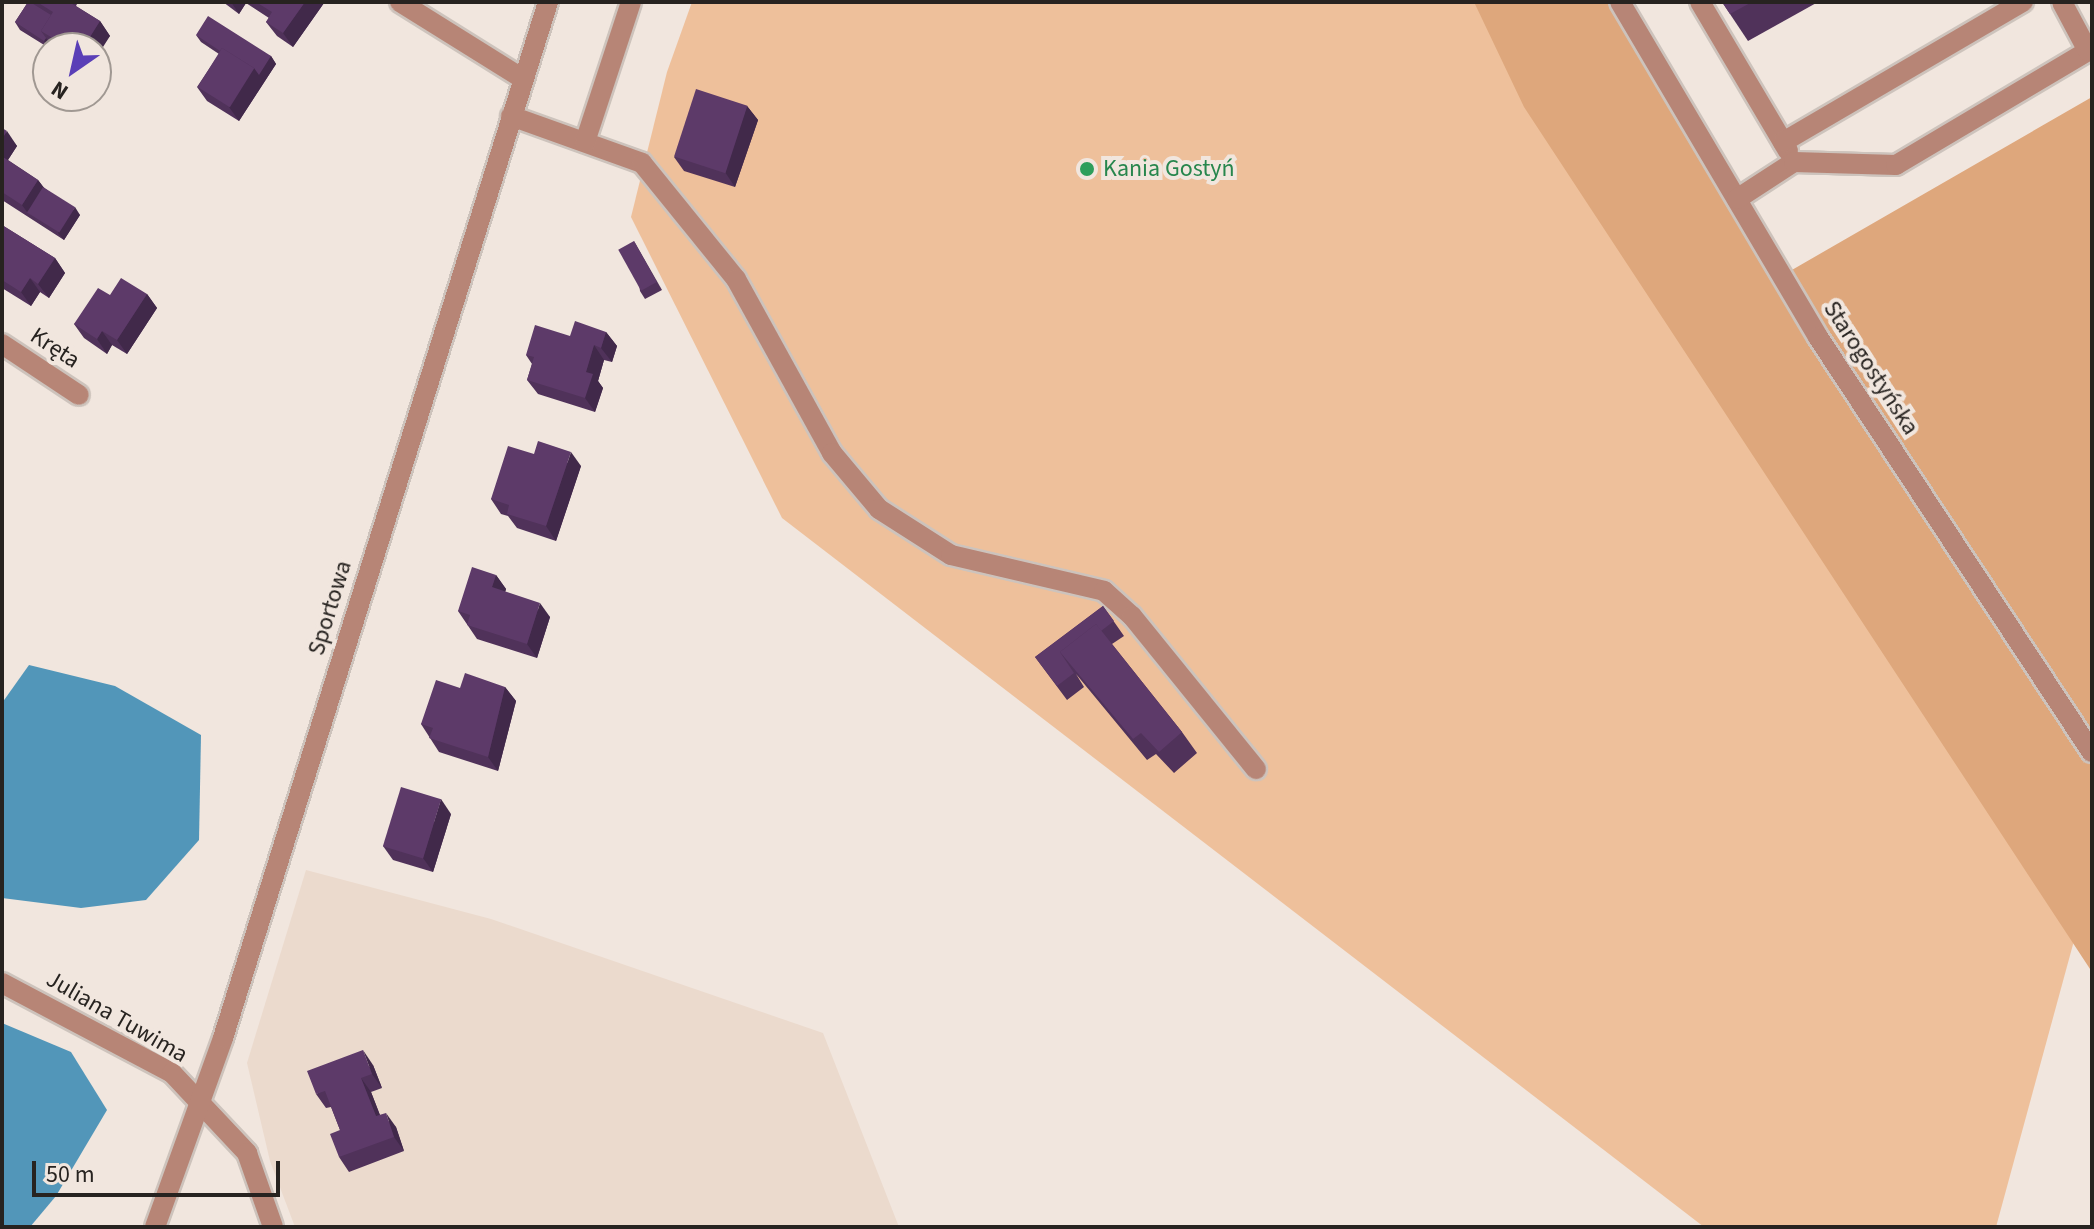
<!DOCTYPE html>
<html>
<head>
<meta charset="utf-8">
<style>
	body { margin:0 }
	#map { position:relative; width:2094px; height:1229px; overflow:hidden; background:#f1e6de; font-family:"Source Sans 3",sans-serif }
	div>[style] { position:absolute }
	.built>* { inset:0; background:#ebdacd }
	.green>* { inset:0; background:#eec09b }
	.forest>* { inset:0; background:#dea77c }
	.water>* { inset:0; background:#5296b9 }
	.roads { filter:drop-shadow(2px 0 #cdc3bc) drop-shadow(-2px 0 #cdc3bc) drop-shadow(0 2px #cdc3bc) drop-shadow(0 -2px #cdc3bc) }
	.minor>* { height:20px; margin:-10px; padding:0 10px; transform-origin:10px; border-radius:10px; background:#b78576 }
	.wall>* { inset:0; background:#50325a }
	.shaded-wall>* { inset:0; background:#41294a }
	.building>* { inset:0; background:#5d3a69; transform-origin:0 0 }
	.dots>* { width:22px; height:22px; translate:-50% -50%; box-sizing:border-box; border:4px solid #f1e6de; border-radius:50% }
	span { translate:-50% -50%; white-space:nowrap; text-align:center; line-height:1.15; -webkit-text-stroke:8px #f1e6de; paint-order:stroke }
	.leisure-label { font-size:24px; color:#27864d }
	.left { translate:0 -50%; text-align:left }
	.street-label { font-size:24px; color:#272320 }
	.frame { position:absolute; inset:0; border:4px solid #272320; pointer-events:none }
	.north { position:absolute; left:32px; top:32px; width:80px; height:80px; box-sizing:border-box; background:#f1e6de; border:2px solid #a09892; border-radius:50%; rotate:214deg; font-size:22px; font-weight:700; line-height:32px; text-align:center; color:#272320 }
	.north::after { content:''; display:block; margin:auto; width:28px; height:36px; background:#5a3fb7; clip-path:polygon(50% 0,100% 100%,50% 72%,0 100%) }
	.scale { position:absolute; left:32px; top:1161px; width:248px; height:36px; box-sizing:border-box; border:4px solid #272320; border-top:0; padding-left:10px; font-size:24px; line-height:28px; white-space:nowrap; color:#272320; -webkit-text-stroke:6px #f1e6de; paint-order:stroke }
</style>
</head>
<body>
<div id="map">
	<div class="built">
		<i style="clip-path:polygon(306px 870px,491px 919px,823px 1033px,899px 1227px,295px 1227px,270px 1161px,247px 1063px)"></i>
	</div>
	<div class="green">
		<i style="clip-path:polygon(692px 2px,1559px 2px,2084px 904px,1996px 1227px,1704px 1227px,782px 518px,631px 217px,667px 72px)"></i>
	</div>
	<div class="forest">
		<i style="clip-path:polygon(1474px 2px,1614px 2px,1778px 278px,2092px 97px,2092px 972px,1524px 107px)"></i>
	</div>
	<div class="water">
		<i style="clip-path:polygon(29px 665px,115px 686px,201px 735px,199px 840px,146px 900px,81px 908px,2px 898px,2px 703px)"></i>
		<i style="clip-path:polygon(2px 1023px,71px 1052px,107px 1110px,56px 1196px,30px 1227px,2px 1227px)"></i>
	</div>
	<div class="roads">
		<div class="minor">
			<i style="left:400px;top:2px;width:145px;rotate:32deg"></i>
			<i style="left:1620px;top:2px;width:389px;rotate:59.4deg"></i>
			<i style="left:1818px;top:337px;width:497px;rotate:56.6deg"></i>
			<i style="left:1700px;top:2px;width:173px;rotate:59.4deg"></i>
			<i style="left:511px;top:116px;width:139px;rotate:19.7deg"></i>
			<i style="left:642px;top:163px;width:149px;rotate:51deg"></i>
			<i style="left:736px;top:279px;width:199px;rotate:61.1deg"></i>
			<i style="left:832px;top:453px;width:73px;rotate:50deg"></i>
			<i style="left:879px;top:509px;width:85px;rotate:32.6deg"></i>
			<i style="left:951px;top:555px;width:157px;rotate:13.2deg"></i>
			<i style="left:1104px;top:591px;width:38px;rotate:42deg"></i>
			<i style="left:1132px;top:616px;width:197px;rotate:51deg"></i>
			<i style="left:585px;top:142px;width:147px;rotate:-71.8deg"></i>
			<i style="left:1783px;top:142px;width:278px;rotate:-30.3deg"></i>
			<i style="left:1737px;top:199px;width:68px;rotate:-33deg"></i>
			<i style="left:1794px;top:162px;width:102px;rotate:1.7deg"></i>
			<i style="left:1896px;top:165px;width:223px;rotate:-30.7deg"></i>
			<i style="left:2088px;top:51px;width:55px;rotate:-118deg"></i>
			<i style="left:2px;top:344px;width:92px;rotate:33.5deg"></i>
			<i style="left:2px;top:983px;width:192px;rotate:27.9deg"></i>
			<i style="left:172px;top:1073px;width:110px;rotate:46.8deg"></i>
			<i style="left:247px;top:1153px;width:78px;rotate:70.6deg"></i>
			<i style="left:155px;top:1227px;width:201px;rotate:-70.2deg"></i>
			<i style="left:223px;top:1038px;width:1086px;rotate:-72.58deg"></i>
		</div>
	</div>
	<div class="wall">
		<i style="clip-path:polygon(28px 2px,78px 2px,76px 6px,100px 21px,110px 36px,96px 48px,56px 48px,51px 45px,49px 48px,20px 30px,15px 22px)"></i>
		<i style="clip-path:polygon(223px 2px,323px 2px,324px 3px,293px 47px,277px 36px,266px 22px,269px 18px,246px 3px,239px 14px)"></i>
		<i style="clip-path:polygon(1722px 2px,1818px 2px,1748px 41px)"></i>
		<i style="clip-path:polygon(196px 35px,271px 56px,276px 64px,239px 121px,207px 101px,197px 87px,219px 54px,201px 42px)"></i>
		<i style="clip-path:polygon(747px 106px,758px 120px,735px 187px,684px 171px,674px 157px)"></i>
		<i style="clip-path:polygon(2px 128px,17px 146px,8px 160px,38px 180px,43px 187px,80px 215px,64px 240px,2px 200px)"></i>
		<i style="clip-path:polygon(2px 225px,55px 258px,65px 273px,49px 298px,40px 292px,31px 306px,2px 288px)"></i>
		<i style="clip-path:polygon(634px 241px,662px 290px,645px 299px,640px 291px)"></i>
		<i style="clip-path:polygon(147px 294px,157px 308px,127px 354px,112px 345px,107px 354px,84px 338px,74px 324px,110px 295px)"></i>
		<i style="clip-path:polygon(606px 332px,617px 346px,612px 362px,604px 360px,598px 381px,603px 388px,595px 412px,538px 394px,527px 380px,532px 364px,526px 355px,570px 336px)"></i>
		<i style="clip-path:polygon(534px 454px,581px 466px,556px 541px,517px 528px,508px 516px,501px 514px,491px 499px)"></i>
		<i style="clip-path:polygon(496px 575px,506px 589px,505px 592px,550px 617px,537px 658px,477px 639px,458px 611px)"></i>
		<i style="clip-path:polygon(1103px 606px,1124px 636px,1112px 644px,1182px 732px,1197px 753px,1174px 773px,1156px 754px,1147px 760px,1076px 674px,1084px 687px,1067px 700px,1035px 657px)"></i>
		<i style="clip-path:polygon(505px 687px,516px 701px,498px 771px,439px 752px,421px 724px,460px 688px)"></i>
		<i style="clip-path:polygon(451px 814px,433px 872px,393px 860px,383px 846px)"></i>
		<i style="clip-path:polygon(373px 1065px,382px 1088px,371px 1092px,380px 1115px,396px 1127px,404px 1151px,349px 1172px,339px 1157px,340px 1130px,331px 1107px,326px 1108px,316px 1094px)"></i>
	</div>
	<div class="shaded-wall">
		<i style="clip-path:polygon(231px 2px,245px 2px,246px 3px,239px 14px)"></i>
		<i style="clip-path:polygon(305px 2px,323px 2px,324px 3px,293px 47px,283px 33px)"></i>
		<i style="clip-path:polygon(100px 21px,110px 36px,96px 58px,96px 48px,83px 48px)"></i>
		<i style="clip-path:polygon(46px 38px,51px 45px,49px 48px,44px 41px)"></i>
		<i style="clip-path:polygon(271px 56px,276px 64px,239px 121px,229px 107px,254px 68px)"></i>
		<i style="clip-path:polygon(747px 106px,758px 120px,735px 187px,725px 172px)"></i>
		<i style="clip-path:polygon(7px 131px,17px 146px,2px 169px,2px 139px)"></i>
		<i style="clip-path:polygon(38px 180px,49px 194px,27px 212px,22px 205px)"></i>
		<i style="clip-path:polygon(75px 207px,80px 215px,64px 240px,58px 233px)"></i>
		<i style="clip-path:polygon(55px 258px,65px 273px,49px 298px,38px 284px)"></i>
		<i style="clip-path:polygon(30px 278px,40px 292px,31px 306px,21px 292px)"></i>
		<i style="clip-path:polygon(147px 294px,157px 308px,127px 354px,117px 340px)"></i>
		<i style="clip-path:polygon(102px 331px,112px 345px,107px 354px,97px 339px)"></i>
		<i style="clip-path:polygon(606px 332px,617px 346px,612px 362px,601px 348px)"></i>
		<i style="clip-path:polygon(594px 345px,604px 360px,598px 381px,603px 388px,595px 412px,585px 398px,586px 372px)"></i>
		<i style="clip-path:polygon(571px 452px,581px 466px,556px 541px,546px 526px)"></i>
		<i style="clip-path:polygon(496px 575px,506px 589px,502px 602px,492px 587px)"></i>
		<i style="clip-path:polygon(540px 603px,550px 617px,537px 658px,527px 644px)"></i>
		<i style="clip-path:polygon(505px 687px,516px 701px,498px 771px,488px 757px)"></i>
		<i style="clip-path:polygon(441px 799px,451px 814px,433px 872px,423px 858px)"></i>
		<i style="clip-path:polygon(363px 1050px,373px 1065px,382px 1088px,372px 1074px)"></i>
		<i style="clip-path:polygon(361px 1078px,371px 1092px,386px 1131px,376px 1116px)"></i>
		<i style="clip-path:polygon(386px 1113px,396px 1127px,404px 1151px,394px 1137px)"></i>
	</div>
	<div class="building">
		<i style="clip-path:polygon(28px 2px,30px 2px,51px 15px,41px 31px,46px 38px,44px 41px,15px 22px)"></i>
		<i style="clip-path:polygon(37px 2px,69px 2px,100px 21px,83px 48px,69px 48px,41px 31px,53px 12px)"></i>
		<i style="clip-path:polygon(256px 2px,305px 2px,283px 33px,266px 22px,272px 12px)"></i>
		<i style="clip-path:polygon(1722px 2px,1752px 2px,1730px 14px)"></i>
		<i style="clip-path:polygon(208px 16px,271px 56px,259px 75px,254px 68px,222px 48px,220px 51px,196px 35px)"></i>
		<i style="left:222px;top:48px;width:38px;height:46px;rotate:32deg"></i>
		<i style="left:696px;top:89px;width:54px;height:71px;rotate:18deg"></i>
		<i style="clip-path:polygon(2px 128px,7px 131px,2px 139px)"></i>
		<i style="clip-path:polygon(3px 157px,38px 180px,22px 205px,2px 192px)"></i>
		<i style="left:43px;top:187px;width:38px;height:30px;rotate:32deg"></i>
		<i style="clip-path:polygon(2px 225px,55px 258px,38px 284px,30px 278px,21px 292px,2px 280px)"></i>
		<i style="left:634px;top:241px;width:47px;height:18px;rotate:61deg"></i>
		<i style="clip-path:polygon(121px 278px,147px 294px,117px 340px,102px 331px,97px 339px,74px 324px,98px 288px,110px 295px)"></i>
		<i style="clip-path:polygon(575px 321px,606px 332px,601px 348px,594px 345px,586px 372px,593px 374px,585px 398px,527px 380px,534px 357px,526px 355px,535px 325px,570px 336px)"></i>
		<i style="clip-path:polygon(538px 441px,571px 452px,546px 526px,507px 514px,509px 505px,491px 499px,508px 446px,534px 454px)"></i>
		<i style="clip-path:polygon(472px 567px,496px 575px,492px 587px,540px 603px,527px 644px,467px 625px,470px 615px,458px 611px)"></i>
		<i style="clip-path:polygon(1103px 606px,1114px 621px,1101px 631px,1096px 624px,1060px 652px,1074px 673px,1057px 686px,1035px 657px)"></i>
		<i style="clip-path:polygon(1096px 624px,1182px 732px,1159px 752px,1141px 733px,1133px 739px,1060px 652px)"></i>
		<i style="clip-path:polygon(465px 673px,505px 687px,488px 757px,429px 738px,433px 728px,421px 724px,436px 680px,460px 688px)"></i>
		<i style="left:401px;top:787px;width:42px;height:62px;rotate:17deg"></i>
		<i style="clip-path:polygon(363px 1050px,372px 1074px,361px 1078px,376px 1116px,386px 1113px,394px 1137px,339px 1157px,330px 1134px,340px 1130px,325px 1091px,316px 1094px,307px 1071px)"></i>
	</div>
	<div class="dots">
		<i style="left:1087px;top:169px;background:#2e9e5b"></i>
	</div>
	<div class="leisure-label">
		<span class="left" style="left:1103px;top:169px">Kania Gostyń</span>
	</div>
	<div class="street-label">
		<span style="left:55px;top:348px;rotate:33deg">Kręta</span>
		<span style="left:1871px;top:368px;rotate:57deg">Starogostyńska</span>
		<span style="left:330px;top:608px;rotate:-73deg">Sportowa</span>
		<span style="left:117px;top:1017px;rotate:30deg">Juliana Tuwima</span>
	</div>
	<div class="frame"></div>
	<div class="north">N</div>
	<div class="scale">50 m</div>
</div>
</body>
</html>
